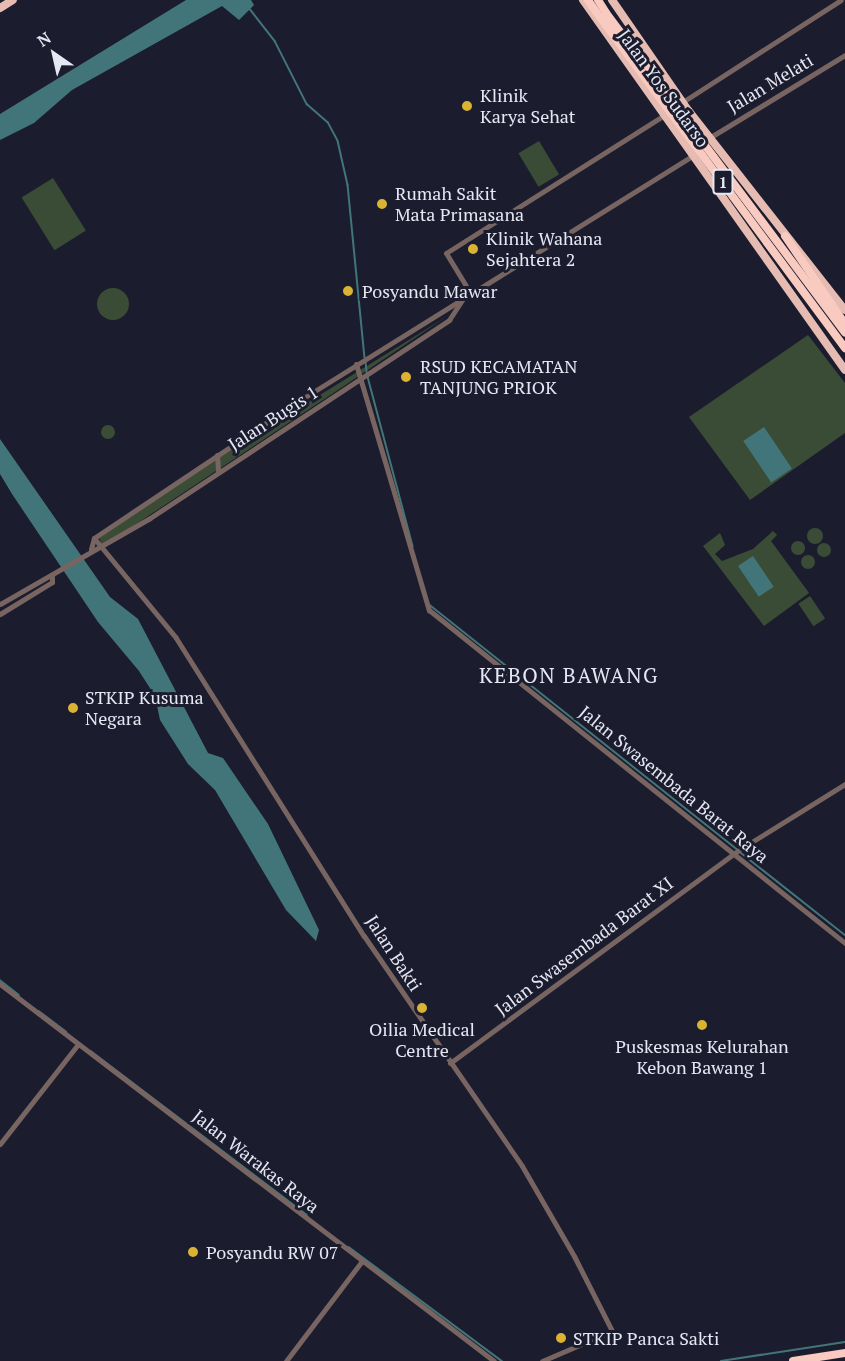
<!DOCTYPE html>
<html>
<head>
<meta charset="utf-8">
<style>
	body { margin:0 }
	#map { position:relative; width:845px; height:1361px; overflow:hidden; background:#1b1d2e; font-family:"PT Serif",serif }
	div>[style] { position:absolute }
	.green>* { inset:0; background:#3a4c36; transform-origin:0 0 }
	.round { border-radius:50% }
	.water>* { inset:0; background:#427579; transform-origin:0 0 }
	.stream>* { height:1.5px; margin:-0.75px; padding:0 0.75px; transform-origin:0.75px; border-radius:0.75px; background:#427579 }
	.tertiary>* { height:5px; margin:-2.5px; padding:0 2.5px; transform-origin:2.5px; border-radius:2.5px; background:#786561 }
	.trunk>* { height:8px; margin:-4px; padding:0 4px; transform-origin:4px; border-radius:4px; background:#e6bcb2 }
	.motorway>* { height:8px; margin:-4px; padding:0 4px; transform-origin:4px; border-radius:4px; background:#f8cac0 }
	.motorway-bridge>* { height:8px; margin:-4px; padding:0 4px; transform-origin:4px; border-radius:4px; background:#f8cac0 }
	.dots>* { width:16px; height:16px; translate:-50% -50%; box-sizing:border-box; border:3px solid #1b1d2e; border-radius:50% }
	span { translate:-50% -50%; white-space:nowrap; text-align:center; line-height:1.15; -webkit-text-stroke:6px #1b1d2e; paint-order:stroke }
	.shield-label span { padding:2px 4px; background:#1b1d2e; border:2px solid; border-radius:4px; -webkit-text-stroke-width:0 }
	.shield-label { font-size:16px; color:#e5e7f3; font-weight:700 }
	.street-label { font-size:18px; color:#e5e7f3 }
	.poi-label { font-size:18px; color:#e5e7f3 }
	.left { translate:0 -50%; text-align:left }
	.quarter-label { font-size:21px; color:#e5e7f3; letter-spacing:1.5px }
	.north { position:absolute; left:24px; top:24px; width:60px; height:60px; -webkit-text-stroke:4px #1b1d2e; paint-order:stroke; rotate:326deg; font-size:16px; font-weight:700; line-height:24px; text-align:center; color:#e5e7f3 }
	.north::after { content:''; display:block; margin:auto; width:21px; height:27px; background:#e5e7f3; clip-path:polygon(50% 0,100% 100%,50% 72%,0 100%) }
</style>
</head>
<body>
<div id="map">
	<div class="green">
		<i style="left:539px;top:141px;width:39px;height:24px;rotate:59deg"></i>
		<i style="left:53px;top:178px;width:62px;height:37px;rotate:58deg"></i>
		<i class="round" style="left:97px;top:288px;width:32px;height:32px"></i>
		<i style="clip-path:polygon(446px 317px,338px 390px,103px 546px,99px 538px,205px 466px)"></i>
		<i style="clip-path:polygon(808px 335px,845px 383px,845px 433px,750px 500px,689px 417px)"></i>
		<i class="round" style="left:101px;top:425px;width:14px;height:14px"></i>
		<i class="round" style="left:807px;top:528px;width:16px;height:16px"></i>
		<i style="clip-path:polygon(773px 531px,777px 535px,771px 541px,809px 593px,764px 626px,703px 546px,720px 533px,725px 545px,715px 554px,722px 561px,753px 549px)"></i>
		<i class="round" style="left:791px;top:541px;width:14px;height:14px"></i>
		<i class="round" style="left:817px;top:543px;width:14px;height:14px"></i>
		<i class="round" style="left:801px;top:555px;width:14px;height:14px"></i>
		<i style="left:810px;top:596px;width:27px;height:14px;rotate:56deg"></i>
	</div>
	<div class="water">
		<i style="clip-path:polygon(186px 0,251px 0,254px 5px,239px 20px,222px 6px,72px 90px,34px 123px,0 140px,0 114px)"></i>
		<i style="left:764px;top:427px;width:50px;height:25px;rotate:56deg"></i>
		<i style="clip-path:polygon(0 439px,110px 597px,138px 619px,208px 753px,223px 758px,268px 824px,319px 930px,316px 941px,286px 910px,215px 790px,188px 764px,160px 720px,155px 696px,139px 671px,98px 622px,12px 494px,0 474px)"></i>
		<i style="left:753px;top:556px;width:37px;height:18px;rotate:56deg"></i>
	</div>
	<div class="stream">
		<i style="left:250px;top:9px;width:41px;rotate:52deg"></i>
		<i style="left:275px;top:41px;width:71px;rotate:63.1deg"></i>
		<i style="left:307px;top:104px;width:28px;rotate:41deg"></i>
		<i style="left:328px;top:122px;width:21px;rotate:62deg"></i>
		<i style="left:338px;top:141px;width:45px;rotate:77.2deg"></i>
		<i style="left:348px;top:185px;width:173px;rotate:84.4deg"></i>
		<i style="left:366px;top:362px;width:10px;rotate:84deg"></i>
		<i style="left:368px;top:377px;width:175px;rotate:75.1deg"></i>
		<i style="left:430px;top:605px;width:392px;rotate:38.5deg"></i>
		<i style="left:740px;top:852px;width:134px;rotate:38.3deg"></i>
		<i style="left:0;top:980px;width:24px;rotate:38deg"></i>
		<i style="left:39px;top:1011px;width:34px;rotate:37deg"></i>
		<i style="left:91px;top:1051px;width:271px;rotate:37.2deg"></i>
		<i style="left:349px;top:1247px;width:191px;rotate:36.7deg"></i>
		<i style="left:721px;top:1361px;width:125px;rotate:-8.7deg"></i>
	</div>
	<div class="tertiary">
		<i style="left:681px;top:103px;width:190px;rotate:-32.8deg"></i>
		<i style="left:709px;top:138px;width:159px;rotate:-31.4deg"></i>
		<i style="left:471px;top:294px;width:48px;rotate:-121.4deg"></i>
		<i style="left:446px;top:253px;width:260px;rotate:-32.3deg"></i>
		<i style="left:356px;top:364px;width:257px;rotate:73.5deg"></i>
		<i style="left:429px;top:610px;width:533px;rotate:38.68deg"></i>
		<i style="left:217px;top:455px;width:16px;rotate:86deg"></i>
		<i style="left:94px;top:538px;width:129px;rotate:50.6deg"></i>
		<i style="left:176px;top:638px;width:352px;rotate:57.8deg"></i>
		<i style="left:364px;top:936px;width:279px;rotate:55.5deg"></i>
		<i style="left:522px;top:1166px;width:104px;rotate:60deg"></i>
		<i style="left:574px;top:1256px;width:84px;rotate:63.1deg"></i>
		<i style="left:612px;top:1331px;width:76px;rotate:156.8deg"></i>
		<i style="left:91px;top:549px;width:11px;rotate:-75deg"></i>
		<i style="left:94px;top:538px;width:244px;rotate:-33.8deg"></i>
		<i style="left:297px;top:402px;width:468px;rotate:-31.9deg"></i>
		<i style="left:0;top:604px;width:173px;rotate:-29.8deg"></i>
		<i style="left:150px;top:518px;width:359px;rotate:-33.5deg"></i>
		<i style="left:449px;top:320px;width:24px;rotate:-57deg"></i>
		<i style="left:0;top:614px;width:61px;rotate:-31.6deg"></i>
		<i style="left:52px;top:582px;width:7px;rotate:-90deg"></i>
		<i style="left:0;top:984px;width:621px;rotate:37.35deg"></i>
		<i style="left:450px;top:1063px;width:363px;rotate:-36.4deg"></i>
		<i style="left:742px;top:848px;width:121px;rotate:-31.9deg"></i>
		<i style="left:0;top:1144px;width:127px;rotate:-52deg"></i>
		<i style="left:286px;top:1361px;width:126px;rotate:-52.8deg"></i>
	</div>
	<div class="trunk">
		<i style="left:583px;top:0;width:453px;rotate:54.7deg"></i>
		<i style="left:612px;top:0;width:134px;rotate:55.4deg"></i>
		<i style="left:688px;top:110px;width:254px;rotate:51.9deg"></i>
		<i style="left:0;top:8px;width:15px;rotate:-32deg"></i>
	</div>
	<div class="motorway">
		<i style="left:588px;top:0;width:21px;rotate:55deg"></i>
		<i style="left:598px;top:0;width:15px;rotate:58deg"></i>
		<i style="left:785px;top:236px;width:107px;rotate:55.7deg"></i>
		<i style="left:793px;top:1361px;width:53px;rotate:-8.7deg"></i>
	</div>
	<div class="motorway-bridge">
		<i style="left:606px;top:13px;width:399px;rotate:53.2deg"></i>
		<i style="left:600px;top:17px;width:412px;rotate:53.5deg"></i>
	</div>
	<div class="dots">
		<i style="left:467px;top:106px;background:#dab333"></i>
		<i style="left:382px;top:204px;background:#dab333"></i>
		<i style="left:473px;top:249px;background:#dab333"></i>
		<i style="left:348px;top:291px;background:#dab333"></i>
		<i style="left:406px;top:377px;background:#dab333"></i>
		<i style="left:73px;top:708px;background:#dab333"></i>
		<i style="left:422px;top:1008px;background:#dab333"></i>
		<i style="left:702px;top:1025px;background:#dab333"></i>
		<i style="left:193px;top:1252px;background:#dab333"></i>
		<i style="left:561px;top:1338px;background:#dab333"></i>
	</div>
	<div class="shield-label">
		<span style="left:723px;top:182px">1</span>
	</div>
	<div class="street-label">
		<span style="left:770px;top:83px;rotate:-31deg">Jalan Melati</span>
		<span style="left:664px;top:88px;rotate:54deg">Jalan Yos Sudarso</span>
		<span style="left:273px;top:418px;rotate:-33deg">Jalan Bugis 1</span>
		<span style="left:674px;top:784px;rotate:39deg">Jalan Swasembada Barat Raya</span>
		<span style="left:584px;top:946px;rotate:-37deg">Jalan Swasembada Barat XI</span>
		<span style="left:394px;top:953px;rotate:57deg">Jalan Bakti</span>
		<span style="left:256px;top:1161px;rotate:38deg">Jalan Warakas Raya</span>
	</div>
	<div class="poi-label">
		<span class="left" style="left:480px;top:106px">Klinik<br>Karya Sehat</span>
		<span class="left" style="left:395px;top:204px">Rumah Sakit<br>Mata Primasana</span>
		<span class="left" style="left:486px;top:249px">Klinik Wahana<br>Sejahtera 2</span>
		<span class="left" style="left:362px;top:291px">Posyandu Mawar</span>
		<span class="left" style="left:420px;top:377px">RSUD KECAMATAN<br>TANJUNG PRIOK</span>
		<span class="left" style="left:85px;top:708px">STKIP Kusuma<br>Negara</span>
		<span style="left:422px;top:1040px">Oilia Medical<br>Centre</span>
		<span style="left:702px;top:1057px">Puskesmas Kelurahan<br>Kebon Bawang 1</span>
		<span class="left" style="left:206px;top:1252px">Posyandu RW 07</span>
		<span class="left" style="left:573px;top:1338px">STKIP Panca Sakti</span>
	</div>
	<div class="quarter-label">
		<span style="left:569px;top:675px">KEBON BAWANG</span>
	</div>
	<div class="north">N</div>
</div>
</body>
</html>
